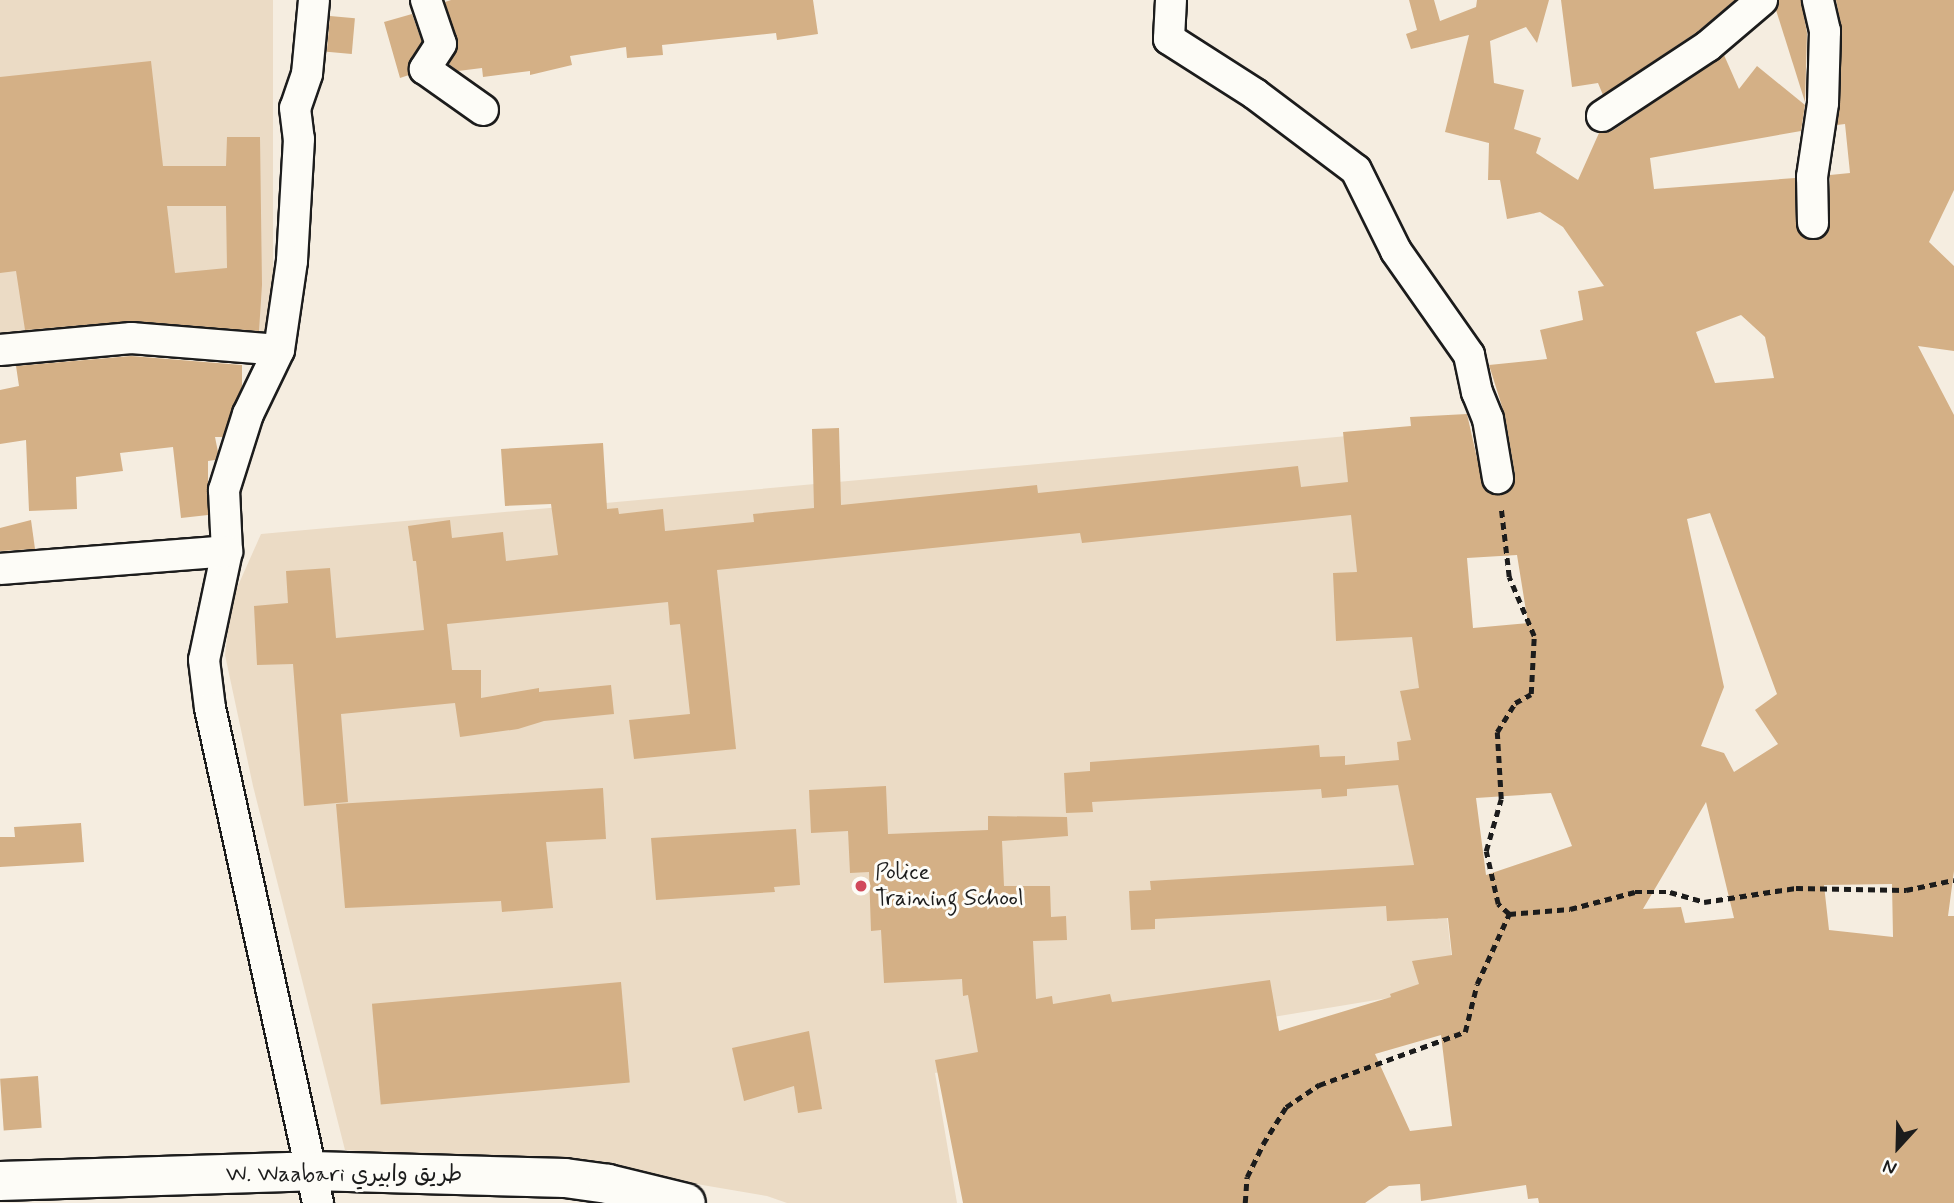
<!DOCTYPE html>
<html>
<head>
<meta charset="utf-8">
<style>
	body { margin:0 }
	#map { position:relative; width:1954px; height:1203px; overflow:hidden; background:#f5ede0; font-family:Mynerve,"Playpen Sans Arabic",sans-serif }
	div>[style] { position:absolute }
	.built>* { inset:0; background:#ebdbc5; transform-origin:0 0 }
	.building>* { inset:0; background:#d4b086; transform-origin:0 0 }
	.path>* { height:4.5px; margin-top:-2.25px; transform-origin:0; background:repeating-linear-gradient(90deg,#1c1c1c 0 7px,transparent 0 12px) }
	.roads { filter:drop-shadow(2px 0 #1c1c1c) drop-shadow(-2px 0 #1c1c1c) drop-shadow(0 2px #1c1c1c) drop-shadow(0 -2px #1c1c1c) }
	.street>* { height:30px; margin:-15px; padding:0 15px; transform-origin:15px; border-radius:15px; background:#fdfcf7 }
	.secondary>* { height:38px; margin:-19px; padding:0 19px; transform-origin:19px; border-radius:19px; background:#fdfcf7 }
	.dots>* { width:19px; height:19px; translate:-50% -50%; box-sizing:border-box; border:4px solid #fdfcf7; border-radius:50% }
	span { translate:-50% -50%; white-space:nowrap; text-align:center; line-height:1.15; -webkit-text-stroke:6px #fdfcf7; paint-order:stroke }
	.poi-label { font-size:23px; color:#1c1c1c }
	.left { translate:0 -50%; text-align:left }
	.street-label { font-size:23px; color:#1c1c1c }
	.north { position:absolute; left:1863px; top:1112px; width:70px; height:70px; -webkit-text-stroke:5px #fdfcf7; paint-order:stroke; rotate:202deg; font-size:19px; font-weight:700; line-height:28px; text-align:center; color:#1c1c1c }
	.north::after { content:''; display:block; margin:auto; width:24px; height:32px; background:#1c1c1c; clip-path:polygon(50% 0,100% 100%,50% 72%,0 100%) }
</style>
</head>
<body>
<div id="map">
	<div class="built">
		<i style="left:0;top:0;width:273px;height:335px"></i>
		<i style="clip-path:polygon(1392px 432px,1455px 987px,935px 1073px,957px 1203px,787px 1203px,767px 1196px,632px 1173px,345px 1150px,253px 786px,225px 655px,232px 599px,261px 534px)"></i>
	</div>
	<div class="building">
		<i style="clip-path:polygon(451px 0,813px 0,818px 34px,777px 40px,776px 33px,662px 45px,663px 55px,627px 58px,626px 47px,570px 56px,572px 65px,530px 75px,530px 71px,483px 77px,482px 68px,458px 71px,449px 64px,458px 46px,445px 2px)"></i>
		<i style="clip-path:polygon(evenodd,1409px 0,1434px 0,1440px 21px,1476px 7px,1477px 0,1549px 0,1537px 43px,1526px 27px,1490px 41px,1494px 83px,1524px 90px,1514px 129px,1541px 138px,1536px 153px,1578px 180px,1599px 133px,1612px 131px,1724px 55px,1739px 89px,1757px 66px,1805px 105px,1801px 131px,1650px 158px,1654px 189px,1795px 178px,1796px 224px,1804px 238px,1813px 240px,1821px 238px,1829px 231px,1830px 175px,1850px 173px,1845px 124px,1837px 125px,1842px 31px,1836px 0,1954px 0,1954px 190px,1929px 242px,1954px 266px,1954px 351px,1918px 346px,1954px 415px,1954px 871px,1948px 916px,1954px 916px,1954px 1203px,1539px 1203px,1538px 1198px,1528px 1199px,1526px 1185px,1421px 1201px,1420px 1184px,1389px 1186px,1365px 1203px,963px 1203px,935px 1060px,978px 1052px,968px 995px,963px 996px,962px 979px,884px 983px,881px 930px,871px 931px,869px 872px,850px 873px,848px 831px,811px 833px,809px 790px,886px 786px,888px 834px,988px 830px,988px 816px,1067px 817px,1068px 836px,1002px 841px,1004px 886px,1050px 886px,1051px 917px,1066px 916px,1067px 940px,1033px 941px,1036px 999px,1052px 996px,1053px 1004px,1110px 994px,1112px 1002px,1270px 980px,1279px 1031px,1391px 997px,1390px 994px,1419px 984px,1412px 961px,1452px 955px,1448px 918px,1387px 921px,1386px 906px,1155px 919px,1155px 929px,1131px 930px,1129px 891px,1151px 890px,1150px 881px,1414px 865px,1398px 785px,1347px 789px,1347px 796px,1322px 798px,1321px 789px,1092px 802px,1093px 812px,1066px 813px,1064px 773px,1090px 771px,1090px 762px,1319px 745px,1320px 757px,1345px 756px,1345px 765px,1399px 760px,1397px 742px,1411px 740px,1400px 691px,1419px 688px,1412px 637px,1336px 641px,1333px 573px,1357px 572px,1351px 515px,1082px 543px,1080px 533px,717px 570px,736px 749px,634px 759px,629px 720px,690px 714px,680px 624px,670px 625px,668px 602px,447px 624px,452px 670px,481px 670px,481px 698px,539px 688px,539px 692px,611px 685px,614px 714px,544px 721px,518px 729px,460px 737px,455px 703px,341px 714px,348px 802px,304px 806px,293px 664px,257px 665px,254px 606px,288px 603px,286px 571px,330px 568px,336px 638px,424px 630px,416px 561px,413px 561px,408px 526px,450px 520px,452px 538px,503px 532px,506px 561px,558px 555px,551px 504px,505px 506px,501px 449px,603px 443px,607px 509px,618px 508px,619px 514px,663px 509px,665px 531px,754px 522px,753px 514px,814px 508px,812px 429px,839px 428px,841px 505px,1037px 485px,1038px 493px,1298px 466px,1301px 487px,1348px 482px,1343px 432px,1411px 426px,1410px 417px,1467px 414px,1484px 489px,1493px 495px,1509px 492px,1514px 485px,1515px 475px,1505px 416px,1489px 365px,1547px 359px,1540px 330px,1583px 320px,1578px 291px,1604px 286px,1563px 227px,1540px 212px,1507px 219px,1500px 180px,1488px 180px,1489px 143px,1445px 132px,1469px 35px,1411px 49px,1406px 34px,1417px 30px,1409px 0,1741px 315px,1765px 337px,1774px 378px,1715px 383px,1696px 332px,1741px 315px,1409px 0,1710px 513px,1777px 694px,1755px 710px,1778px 744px,1734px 772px,1724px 753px,1701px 746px,1724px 687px,1687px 519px,1710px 513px,1409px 0,1517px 555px,1528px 623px,1473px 628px,1467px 558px,1517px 555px,1409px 0,1551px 793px,1572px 846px,1486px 875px,1476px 798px,1551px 793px,1409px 0,1706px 802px,1734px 918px,1685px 923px,1681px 907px,1643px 909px,1706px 802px,1409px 0,1892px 884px,1893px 937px,1829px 930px,1824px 885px,1892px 884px,1409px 0,1441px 1035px,1452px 1126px,1410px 1131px,1375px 1054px,1441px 1035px)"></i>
		<i style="clip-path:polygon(1561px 0,1735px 0,1697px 32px,1603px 95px,1598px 83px,1572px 87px)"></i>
		<i style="clip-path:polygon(1779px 0,1801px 0,1807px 33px,1805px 102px,1776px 10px)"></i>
		<i style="clip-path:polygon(412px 14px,422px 42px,410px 60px,409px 75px,400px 78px,384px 22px)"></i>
		<i style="left:330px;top:16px;width:25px;height:36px;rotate:5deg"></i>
		<i style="clip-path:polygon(evenodd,151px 61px,163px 166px,226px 166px,227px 137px,260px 137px,262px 285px,259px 331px,132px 321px,25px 330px,16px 271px,0 273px,0 77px,151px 61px,167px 206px,226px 206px,227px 268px,175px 273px,167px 206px)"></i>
		<i style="clip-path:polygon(131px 356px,242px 365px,242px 386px,223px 437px,215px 437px,218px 452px,215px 460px,208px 461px,208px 515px,181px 518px,173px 447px,120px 453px,123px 471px,76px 477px,77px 509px,29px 511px,26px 440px,0 444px,0 390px,19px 386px,16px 366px)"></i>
		<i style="clip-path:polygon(31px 520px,35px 549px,0 551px,0 528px)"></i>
		<i style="clip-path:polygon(603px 788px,606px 839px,546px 842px,553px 908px,502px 912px,501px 901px,345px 908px,336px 804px)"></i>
		<i style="clip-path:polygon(81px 823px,84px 862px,0 867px,0 837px,15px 837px,14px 827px)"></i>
		<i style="clip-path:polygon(796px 829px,800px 885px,774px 887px,775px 892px,656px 900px,651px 838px)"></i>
		<i style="left:621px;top:982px;width:101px;height:250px;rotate:85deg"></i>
		<i style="clip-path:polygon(809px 1031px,822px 1109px,798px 1113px,794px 1086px,744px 1101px,732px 1048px)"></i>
		<i style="left:38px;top:1076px;width:52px;height:38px;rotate:86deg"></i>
	</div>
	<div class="path">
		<i style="left:1509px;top:914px;width:61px;rotate:-4.7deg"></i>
		<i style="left:1570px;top:909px;width:67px;rotate:-14.7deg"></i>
		<i style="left:1635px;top:892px;width:35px"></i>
		<i style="left:1670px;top:892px;width:35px;rotate:16deg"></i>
		<i style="left:1704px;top:902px;width:93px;rotate:-8.7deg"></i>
		<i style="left:1796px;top:888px;width:110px;rotate:1deg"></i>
		<i style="left:1906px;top:890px;width:49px;rotate:-11.8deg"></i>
		<i style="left:1245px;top:1203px;width:26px;rotate:-86deg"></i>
		<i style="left:1247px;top:1177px;width:37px;rotate:-64deg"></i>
		<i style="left:1263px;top:1144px;width:44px;rotate:-58.1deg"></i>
		<i style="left:1286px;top:1107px;width:40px;rotate:-34deg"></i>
		<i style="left:1319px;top:1085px;width:155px;rotate:-20deg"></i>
		<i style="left:1465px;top:1032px;width:49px;rotate:-76deg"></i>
		<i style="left:1477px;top:984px;width:77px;rotate:-65.4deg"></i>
		<i style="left:1509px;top:914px;width:15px;rotate:-138deg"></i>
		<i style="left:1498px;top:904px;width:54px;rotate:-102.8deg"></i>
		<i style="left:1486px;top:851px;width:54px;rotate:-73.9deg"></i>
		<i style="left:1501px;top:799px;width:67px;rotate:-93.4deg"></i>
		<i style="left:1497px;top:732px;width:34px;rotate:-58deg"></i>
		<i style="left:1515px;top:703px;width:18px;rotate:-29deg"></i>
		<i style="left:1531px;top:694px;width:58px;rotate:-87deg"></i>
		<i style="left:1534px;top:636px;width:64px;rotate:-113deg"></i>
		<i style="left:1509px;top:577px;width:69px;rotate:-96.6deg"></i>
	</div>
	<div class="roads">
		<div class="street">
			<i style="left:314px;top:0;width:74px;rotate:95.4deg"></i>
			<i style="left:307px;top:74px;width:36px;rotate:109deg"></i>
			<i style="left:295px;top:108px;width:31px;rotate:83deg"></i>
			<i style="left:299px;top:139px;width:122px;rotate:93.3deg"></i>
			<i style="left:292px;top:261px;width:90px;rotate:98.3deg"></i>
			<i style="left:279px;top:350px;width:71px;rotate:115.8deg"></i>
			<i style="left:248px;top:414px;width:80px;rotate:107.5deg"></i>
			<i style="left:224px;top:490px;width:61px;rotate:87.2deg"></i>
			<i style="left:227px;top:551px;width:111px;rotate:101.9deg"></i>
			<i style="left:204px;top:660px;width:48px;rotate:82.9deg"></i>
			<i style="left:210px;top:708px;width:507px;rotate:77.69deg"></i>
			<i style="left:426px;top:0;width:46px;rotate:71.2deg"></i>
			<i style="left:441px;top:44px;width:30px;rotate:123deg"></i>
			<i style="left:425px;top:69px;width:71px;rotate:35.3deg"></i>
			<i style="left:1171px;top:0;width:39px;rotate:93deg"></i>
			<i style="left:1169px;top:39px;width:102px;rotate:32.6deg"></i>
			<i style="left:1255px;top:94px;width:126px;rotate:37deg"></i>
			<i style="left:1356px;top:170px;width:90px;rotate:63.7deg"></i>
			<i style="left:1396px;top:251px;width:127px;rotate:54.9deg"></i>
			<i style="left:1469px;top:355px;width:38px;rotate:78deg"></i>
			<i style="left:1477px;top:392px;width:29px;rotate:68deg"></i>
			<i style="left:1488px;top:419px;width:60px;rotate:80.4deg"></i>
			<i style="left:1602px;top:116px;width:127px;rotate:-33.4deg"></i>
			<i style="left:1708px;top:46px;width:71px;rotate:-40.4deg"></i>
			<i style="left:1813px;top:223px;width:46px;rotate:-91.2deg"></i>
			<i style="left:1812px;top:177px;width:75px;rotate:-81.5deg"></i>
			<i style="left:1823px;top:103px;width:72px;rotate:-88.4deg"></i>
			<i style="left:1825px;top:31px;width:32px;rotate:-103deg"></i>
			<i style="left:0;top:350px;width:132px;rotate:-5.2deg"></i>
			<i style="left:131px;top:338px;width:148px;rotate:4.6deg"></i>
			<i style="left:0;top:569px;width:228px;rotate:-4.5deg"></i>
		</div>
		<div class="secondary">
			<i style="left:0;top:1181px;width:312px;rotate:-1.8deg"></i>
			<i style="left:312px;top:1171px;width:253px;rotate:1.6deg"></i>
			<i style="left:565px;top:1178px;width:43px;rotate:7.9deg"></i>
			<i style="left:608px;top:1184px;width:80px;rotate:13.7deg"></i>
		</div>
	</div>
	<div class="dots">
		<i style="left:861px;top:886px;background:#d1495b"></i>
	</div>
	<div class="poi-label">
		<span class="left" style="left:875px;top:886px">Police<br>Training School</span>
	</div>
	<div class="street-label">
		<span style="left:344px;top:1175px">W. Waabari طريق وابيري</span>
	</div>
	<div class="north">N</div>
</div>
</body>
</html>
